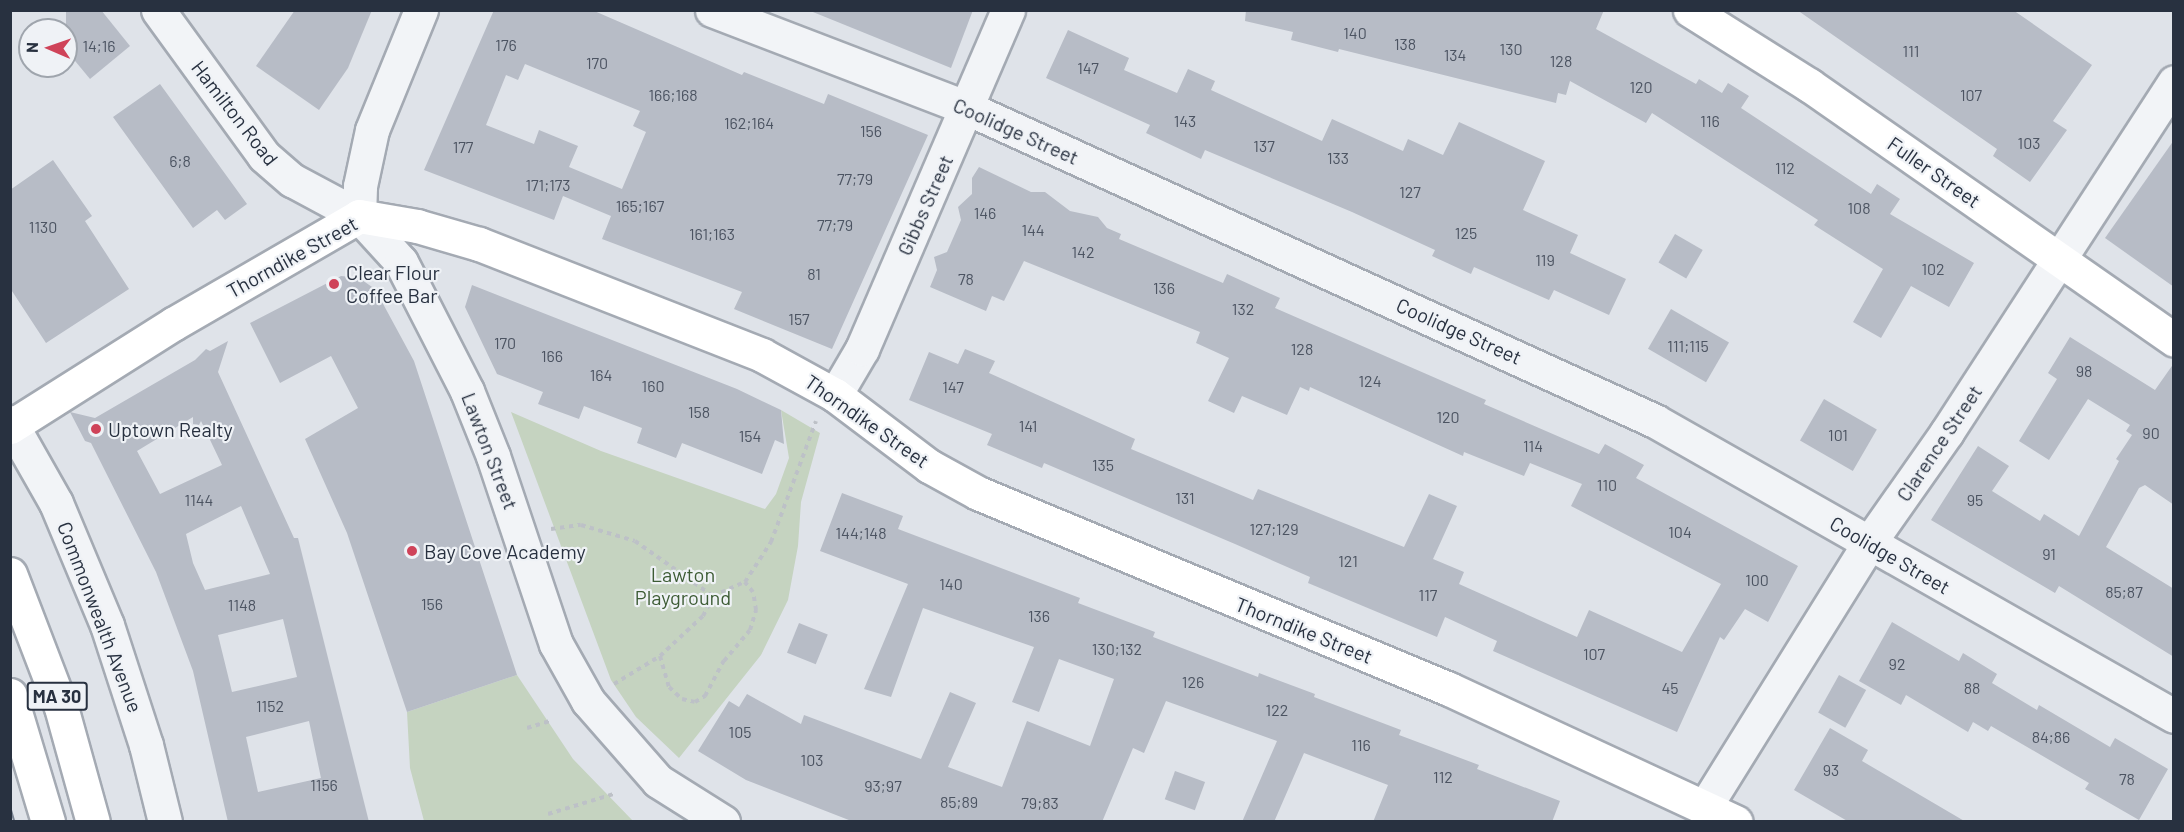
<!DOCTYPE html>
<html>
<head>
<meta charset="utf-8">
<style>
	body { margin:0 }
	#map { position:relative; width:2184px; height:832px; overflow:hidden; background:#dfe3e9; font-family:Barlow,sans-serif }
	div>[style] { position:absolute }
	.green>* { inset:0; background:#c5d3c0 }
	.building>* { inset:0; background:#b7bcc6; transform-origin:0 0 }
	.path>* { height:4px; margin-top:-2px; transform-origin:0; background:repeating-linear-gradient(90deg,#bdc1c7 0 4.5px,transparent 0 9px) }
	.roads { filter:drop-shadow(2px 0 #a4aab3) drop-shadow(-2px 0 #a4aab3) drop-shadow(0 2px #a4aab3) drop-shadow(0 -2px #a4aab3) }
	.street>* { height:33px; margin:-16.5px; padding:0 16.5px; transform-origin:16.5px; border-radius:16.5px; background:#f2f4f7 }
	.secondary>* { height:33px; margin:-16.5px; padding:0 16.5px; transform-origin:16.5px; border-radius:16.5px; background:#fff }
	.primary>* { height:33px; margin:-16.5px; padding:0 16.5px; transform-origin:16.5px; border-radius:16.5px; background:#fff }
	.tram>* { height:1.5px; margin:-0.75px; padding:0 0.75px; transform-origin:0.75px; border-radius:0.75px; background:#798392 }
	.dots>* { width:16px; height:16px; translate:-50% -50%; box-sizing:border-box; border:3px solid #eff2f6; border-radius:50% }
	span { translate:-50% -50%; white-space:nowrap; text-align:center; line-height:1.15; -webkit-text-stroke:4.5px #eff2f6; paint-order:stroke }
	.number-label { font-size:16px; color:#4c5462 }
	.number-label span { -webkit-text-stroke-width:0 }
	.shield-label span { padding:2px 4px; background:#eff2f6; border:2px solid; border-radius:4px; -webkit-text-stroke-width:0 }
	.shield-label { font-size:18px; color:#283140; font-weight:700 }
	.street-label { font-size:20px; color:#283140 }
	.poi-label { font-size:20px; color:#283140 }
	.left { translate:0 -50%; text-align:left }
	.park-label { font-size:20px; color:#3d5c35 }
	.frame { position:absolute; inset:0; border:12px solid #283140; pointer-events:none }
	.north { position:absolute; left:18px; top:18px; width:60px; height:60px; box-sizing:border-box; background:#eff2f6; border:2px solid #9fa5ad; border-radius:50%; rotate:272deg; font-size:16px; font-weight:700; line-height:24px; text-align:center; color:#283140 }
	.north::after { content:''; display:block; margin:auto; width:21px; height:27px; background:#cf4359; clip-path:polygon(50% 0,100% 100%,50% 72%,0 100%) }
</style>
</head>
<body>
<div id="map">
	<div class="green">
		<i style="clip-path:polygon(781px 410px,820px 433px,801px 502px,798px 546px,788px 600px,761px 655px,679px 758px,636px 717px,611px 680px,511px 412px,601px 451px,765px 509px,776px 494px,789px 458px)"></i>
		<i style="clip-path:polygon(517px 675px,573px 759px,634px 822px,424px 821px,410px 768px,407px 712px)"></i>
	</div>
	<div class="building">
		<i style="clip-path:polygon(66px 10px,101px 10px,130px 46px,90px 79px,66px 50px)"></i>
		<i style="clip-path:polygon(295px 10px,372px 10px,348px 68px,319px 110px,256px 66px)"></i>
		<i style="clip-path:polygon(evenodd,494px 10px,592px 10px,742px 75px,744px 72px,824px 104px,828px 94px,928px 135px,832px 349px,734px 309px,742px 292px,602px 239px,611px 216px,563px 196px,554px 220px,424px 170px,494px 10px,525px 64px,640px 111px,633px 126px,646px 132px,622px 189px,569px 167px,578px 146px,539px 130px,534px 144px,486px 125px,506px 75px,518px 80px,525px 64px)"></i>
		<i style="clip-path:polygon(808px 10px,973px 10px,951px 68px)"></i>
		<i style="clip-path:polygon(1246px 10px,1604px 10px,1596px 29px,1696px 84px,1699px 79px,1722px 93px,1728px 83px,1749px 96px,1741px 108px,1871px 194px,1877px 184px,1900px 199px,1890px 214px,1974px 263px,1949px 307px,1911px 286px,1881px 338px,1853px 322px,1883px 269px,1814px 225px,1818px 220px,1652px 113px,1646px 123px,1570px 81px,1566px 95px,1558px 93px,1556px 103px,1339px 49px,1338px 52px,1291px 40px,1293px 32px,1245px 21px)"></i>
		<i style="clip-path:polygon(1797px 10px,2013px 10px,2092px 65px,2053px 121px,2067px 130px,2030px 182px,1993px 156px,1997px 149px)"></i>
		<i style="clip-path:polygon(1068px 30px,1129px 58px,1124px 70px,1177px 93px,1188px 69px,1215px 81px,1211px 90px,1322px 141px,1332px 119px,1403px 151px,1408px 139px,1443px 155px,1459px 122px,1545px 161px,1523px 210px,1578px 235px,1570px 253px,1626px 279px,1609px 315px,1554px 290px,1549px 300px,1474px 267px,1471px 274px,1432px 256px,1435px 250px,1352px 212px,1205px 150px,1201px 159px,1146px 133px,1150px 125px,1046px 78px)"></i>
		<i style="clip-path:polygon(160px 84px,247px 204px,225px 220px,217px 210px,193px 228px,113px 117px)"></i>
		<i style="clip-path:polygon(2174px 140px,2174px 287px,2105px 238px)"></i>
		<i style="clip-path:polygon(53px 160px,92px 216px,85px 221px,129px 289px,46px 343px,10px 288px,10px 190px)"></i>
		<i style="clip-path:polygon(979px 167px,1031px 192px,1045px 192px,1070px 211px,1098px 217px,1107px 228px,1121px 234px,1119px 239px,1223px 283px,1227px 274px,1280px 298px,1275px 308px,1486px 400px,1484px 404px,1599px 454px,1605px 444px,1644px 465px,1636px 478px,1798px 566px,1768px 622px,1745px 609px,1724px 640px,1720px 637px,1677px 732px,1493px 651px,1497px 641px,1445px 617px,1437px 637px,1308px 583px,1310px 577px,1235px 544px,1044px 463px,1042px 468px,987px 445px,992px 434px,909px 400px,929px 352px,958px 364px,965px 349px,995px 361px,989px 373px,1135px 439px,1131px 449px,1253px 500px,1258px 489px,1404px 547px,1429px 494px,1457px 506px,1433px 559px,1464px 572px,1459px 584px,1577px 637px,1589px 610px,1682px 652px,1721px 584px,1571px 506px,1582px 484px,1530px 463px,1524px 476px,1464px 452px,1463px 456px,1310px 387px,1309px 391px,1300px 387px,1287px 415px,1242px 396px,1234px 413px,1208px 401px,1229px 358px,1196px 343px,1200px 332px,1024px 261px,1004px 301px,992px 296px,986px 311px,930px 287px,937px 270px,934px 257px,947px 252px,961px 220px,958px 207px,972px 194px,972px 178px)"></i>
		<i style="left:1675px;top:234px;width:32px;height:33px;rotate:30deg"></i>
		<i style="clip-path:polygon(341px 276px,359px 278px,375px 289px,414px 361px,517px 675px,407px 712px,347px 533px,305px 439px,358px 408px,331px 356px,280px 383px,250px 323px)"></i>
		<i style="clip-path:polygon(472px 285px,737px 389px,781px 410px,784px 444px,775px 440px,762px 474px,682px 443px,676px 458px,637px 443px,642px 428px,584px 406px,579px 419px,538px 404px,543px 392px,497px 374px,465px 307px)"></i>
		<i style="left:1671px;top:309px;width:67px;height:46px;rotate:30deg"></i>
		<i style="clip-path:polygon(2070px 337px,2155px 390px,2174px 363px,2174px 505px,2145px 485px,2139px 488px,2106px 547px,2174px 589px,2174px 657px,2059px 586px,2055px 593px,1931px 520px,1978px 446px,2009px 466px,1992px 491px,2040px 521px,2044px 514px,2079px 536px,2119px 461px,2116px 459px,2132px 435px,2126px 431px,2130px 425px,2088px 399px,2049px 460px,2019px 441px,2057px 379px,2048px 373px)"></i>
		<i style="clip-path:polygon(evenodd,228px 341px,218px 372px,294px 538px,298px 538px,369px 822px,228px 822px,193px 671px,156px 572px,91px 443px,85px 441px,70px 412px,95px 418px,195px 360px,206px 349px,210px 351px,228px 341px,193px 417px,193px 424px,199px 425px,201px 421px,222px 465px,160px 494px,137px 451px,193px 417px,228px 341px,241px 506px,270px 574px,205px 590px,193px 563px,186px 534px,241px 506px,228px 341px,283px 619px,297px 677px,232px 692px,218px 635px,283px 619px,228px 341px,309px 721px,321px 778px,258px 792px,246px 737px,309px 721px)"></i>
		<i style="left:1824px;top:399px;width:61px;height:48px;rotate:30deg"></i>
		<i style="clip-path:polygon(842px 493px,903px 516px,898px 529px,1080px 598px,1078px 603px,1155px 632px,1153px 637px,1258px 677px,1259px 673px,1315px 694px,1314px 697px,1401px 730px,1399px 735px,1479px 765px,1477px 769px,1560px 801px,1552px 822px,1373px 822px,1388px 785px,1304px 753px,1274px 822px,1242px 822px,1277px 741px,1166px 701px,1144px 753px,1133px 748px,1102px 822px,854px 822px,746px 780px,698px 751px,729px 701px,739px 707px,747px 694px,801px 724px,804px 715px,921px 759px,950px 692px,976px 703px,948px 767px,1002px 787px,1027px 721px,1090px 746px,1114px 679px,1059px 659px,1039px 712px,1012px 702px,1034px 647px,923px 608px,891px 697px,864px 689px,908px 584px,820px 551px)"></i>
		<i style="clip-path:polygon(1892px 622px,1959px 661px,1963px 653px,1997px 674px,1992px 683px,2037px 710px,2039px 705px,2110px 747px,2115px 738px,2168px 769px,2139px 820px,2085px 789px,2089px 783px,1991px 726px,1988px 731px,1973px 722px,1968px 732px,1906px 695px,1901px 705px,1859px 681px)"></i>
		<i style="left:799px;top:623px;width:31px;height:32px;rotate:22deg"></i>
		<i style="left:1839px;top:675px;width:31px;height:43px;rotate:29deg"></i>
		<i style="clip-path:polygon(1830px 728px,1868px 750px,1862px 761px,1966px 822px,1849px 822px,1794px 790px)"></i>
		<i style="left:1175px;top:771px;width:32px;height:30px;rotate:20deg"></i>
	</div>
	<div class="path">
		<i style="left:551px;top:529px;width:30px;rotate:-8deg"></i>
		<i style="left:581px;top:525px;width:56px;rotate:16.5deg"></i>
		<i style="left:635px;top:541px;width:95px;rotate:35.2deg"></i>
		<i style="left:660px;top:656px;width:32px;rotate:74deg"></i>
		<i style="left:669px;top:687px;width:18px;rotate:43deg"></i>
		<i style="left:682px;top:699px;width:13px;rotate:13deg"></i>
		<i style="left:695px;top:702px;width:12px;rotate:-31deg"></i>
		<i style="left:705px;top:696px;width:40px;rotate:-62deg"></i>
		<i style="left:724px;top:661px;width:40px;rotate:-50deg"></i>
		<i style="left:750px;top:630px;width:21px;rotate:-73deg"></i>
		<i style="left:756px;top:610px;width:18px;rotate:-99deg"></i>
		<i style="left:753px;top:592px;width:13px;rotate:-129deg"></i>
		<i style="left:614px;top:684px;width:54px;rotate:-31.3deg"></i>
		<i style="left:660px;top:656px;width:59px;rotate:-42.9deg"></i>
		<i style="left:703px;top:616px;width:22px;rotate:-63deg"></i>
		<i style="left:713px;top:596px;width:35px;rotate:-24deg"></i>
		<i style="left:745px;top:582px;width:48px;rotate:-57deg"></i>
		<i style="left:771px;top:542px;width:129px;rotate:-69.6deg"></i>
		<i style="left:527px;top:728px;width:24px;rotate:-17deg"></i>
		<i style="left:548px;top:814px;width:69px;rotate:-16.9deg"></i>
	</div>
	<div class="roads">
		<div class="street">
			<i style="left:158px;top:10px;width:180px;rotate:54deg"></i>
			<i style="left:264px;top:156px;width:37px;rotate:41deg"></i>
			<i style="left:292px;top:180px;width:76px;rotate:28.2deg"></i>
			<i style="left:359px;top:216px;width:62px;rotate:47.6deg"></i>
			<i style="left:401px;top:262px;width:145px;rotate:62.9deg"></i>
			<i style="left:467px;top:391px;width:70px;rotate:68.2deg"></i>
			<i style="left:493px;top:456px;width:198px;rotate:71.5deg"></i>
			<i style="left:556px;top:644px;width:65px;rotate:60.7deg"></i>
			<i style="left:588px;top:701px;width:106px;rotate:48.8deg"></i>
			<i style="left:658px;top:781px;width:77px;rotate:32.2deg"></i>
			<i style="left:712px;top:10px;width:273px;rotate:21deg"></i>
			<i style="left:967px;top:108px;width:756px;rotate:24.46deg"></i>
			<i style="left:1655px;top:421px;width:597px;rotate:29.61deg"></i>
			<i style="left:359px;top:216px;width:30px;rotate:-88deg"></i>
			<i style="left:360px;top:186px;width:57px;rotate:-77.9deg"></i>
			<i style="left:372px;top:130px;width:130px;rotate:-67.8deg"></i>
			<i style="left:835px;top:395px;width:53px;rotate:-59.6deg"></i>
			<i style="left:862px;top:349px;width:369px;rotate:-66.7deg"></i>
			<i style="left:10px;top:422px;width:93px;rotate:60.4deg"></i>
			<i style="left:56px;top:503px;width:132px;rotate:67.3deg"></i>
			<i style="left:107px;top:625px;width:126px;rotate:72deg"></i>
			<i style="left:146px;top:745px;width:79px;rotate:76.1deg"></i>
			<i style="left:1706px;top:805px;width:309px;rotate:-58.1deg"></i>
			<i style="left:1869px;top:543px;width:136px;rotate:-54.9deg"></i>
			<i style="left:1947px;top:432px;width:417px;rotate:-57deg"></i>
		</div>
		<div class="secondary">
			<i style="left:1690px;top:10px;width:141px;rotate:32.2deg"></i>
			<i style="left:1809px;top:85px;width:445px;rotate:34.9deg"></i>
			<i style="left:10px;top:427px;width:193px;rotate:-32.3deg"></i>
			<i style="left:173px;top:324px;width:215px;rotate:-30.1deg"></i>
			<i style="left:359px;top:216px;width:59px;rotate:9.8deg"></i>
			<i style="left:417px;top:226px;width:65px;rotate:16.2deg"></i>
			<i style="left:479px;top:244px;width:304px;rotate:21.4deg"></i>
			<i style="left:762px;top:355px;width:83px;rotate:28.7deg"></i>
			<i style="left:835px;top:395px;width:118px;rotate:37.1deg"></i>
			<i style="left:929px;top:466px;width:56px;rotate:28.9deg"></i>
			<i style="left:978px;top:493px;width:510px;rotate:22.59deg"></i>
			<i style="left:1449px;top:689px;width:316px;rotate:24.9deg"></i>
		</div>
		<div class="primary">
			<i style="left:10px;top:574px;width:142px;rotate:69deg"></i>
			<i style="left:61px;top:707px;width:119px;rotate:74.5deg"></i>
			<i style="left:10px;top:695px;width:133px;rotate:73.3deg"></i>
		</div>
	</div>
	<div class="tram">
		<i style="left:10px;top:805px;width:18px;rotate:74deg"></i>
	</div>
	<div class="dots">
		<i style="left:334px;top:284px;background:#cf4359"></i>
		<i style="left:96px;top:429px;background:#cf4359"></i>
		<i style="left:412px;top:551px;background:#cf4359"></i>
	</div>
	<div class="number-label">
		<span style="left:1355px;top:33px">140</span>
		<span style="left:1405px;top:44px">138</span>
		<span style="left:506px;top:45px">176</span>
		<span style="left:99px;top:46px">14;16</span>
		<span style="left:1511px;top:49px">130</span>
		<span style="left:1911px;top:51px">111</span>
		<span style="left:1455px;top:55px">134</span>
		<span style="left:1561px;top:61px">128</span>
		<span style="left:597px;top:63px">170</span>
		<span style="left:1088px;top:68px">147</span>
		<span style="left:1641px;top:87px">120</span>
		<span style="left:673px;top:95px">166;168</span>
		<span style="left:1971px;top:95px">107</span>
		<span style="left:1185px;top:121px">143</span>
		<span style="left:1710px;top:121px">116</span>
		<span style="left:749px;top:123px">162;164</span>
		<span style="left:871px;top:131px">156</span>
		<span style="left:2029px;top:143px">103</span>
		<span style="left:1264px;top:146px">137</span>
		<span style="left:463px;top:147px">177</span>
		<span style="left:1338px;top:158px">133</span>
		<span style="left:180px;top:161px">6;8</span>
		<span style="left:1785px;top:168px">112</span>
		<span style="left:855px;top:179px">77;79</span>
		<span style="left:548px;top:185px">171;173</span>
		<span style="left:1410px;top:192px">127</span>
		<span style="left:640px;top:206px">165;167</span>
		<span style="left:1859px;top:208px">108</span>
		<span style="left:985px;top:213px">146</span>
		<span style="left:835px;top:225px">77;79</span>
		<span style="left:43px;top:227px">1130</span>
		<span style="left:1033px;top:230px">144</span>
		<span style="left:1466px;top:233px">125</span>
		<span style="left:712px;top:234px">161;163</span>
		<span style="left:1083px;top:252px">142</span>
		<span style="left:1545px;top:260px">119</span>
		<span style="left:1933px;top:269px">102</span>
		<span style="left:814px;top:274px">81</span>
		<span style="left:966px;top:279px">78</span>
		<span style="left:1164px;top:288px">136</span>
		<span style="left:1243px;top:309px">132</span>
		<span style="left:799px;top:319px">157</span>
		<span style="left:505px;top:343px">170</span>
		<span style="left:1688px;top:346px">111;115</span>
		<span style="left:1302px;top:349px">128</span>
		<span style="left:552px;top:356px">166</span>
		<span style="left:2084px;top:371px">98</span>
		<span style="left:601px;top:375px">164</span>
		<span style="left:1370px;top:381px">124</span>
		<span style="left:653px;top:386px">160</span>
		<span style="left:953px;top:387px">147</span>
		<span style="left:699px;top:412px">158</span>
		<span style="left:1448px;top:417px">120</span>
		<span style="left:1028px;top:426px">141</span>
		<span style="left:2151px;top:433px">90</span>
		<span style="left:1838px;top:435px">101</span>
		<span style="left:750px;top:436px">154</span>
		<span style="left:1533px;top:446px">114</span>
		<span style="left:1103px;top:465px">135</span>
		<span style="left:1607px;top:485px">110</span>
		<span style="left:1185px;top:498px">131</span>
		<span style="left:199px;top:500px">1144</span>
		<span style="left:1975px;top:500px">95</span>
		<span style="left:1274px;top:529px">127;129</span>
		<span style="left:1680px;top:532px">104</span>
		<span style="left:861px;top:533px">144;148</span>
		<span style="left:2049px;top:554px">91</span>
		<span style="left:1348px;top:561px">121</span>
		<span style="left:1757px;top:580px">100</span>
		<span style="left:951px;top:584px">140</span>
		<span style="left:2124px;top:592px">85;87</span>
		<span style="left:1428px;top:595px">117</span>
		<span style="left:432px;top:604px">156</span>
		<span style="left:242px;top:605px">1148</span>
		<span style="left:1039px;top:616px">136</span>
		<span style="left:1117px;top:649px">130;132</span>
		<span style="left:1594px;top:654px">107</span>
		<span style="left:1897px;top:664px">92</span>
		<span style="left:1193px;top:682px">126</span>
		<span style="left:1670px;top:688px">45</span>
		<span style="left:1972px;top:688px">88</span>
		<span style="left:270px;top:706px">1152</span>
		<span style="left:1277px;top:710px">122</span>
		<span style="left:740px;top:732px">105</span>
		<span style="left:2051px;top:737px">84;86</span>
		<span style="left:1361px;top:745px">116</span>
		<span style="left:812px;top:760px">103</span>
		<span style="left:1831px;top:770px">93</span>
		<span style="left:1443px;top:777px">112</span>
		<span style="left:2127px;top:779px">78</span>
		<span style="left:324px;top:785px">1156</span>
		<span style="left:883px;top:786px">93;97</span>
		<span style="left:959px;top:802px">85;89</span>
		<span style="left:1040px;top:803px">79;83</span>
	</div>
	<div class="shield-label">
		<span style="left:57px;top:696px">MA 30</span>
	</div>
	<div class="street-label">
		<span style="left:235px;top:113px;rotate:52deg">Hamilton Road</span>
		<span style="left:1016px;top:131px;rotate:24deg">Coolidge Street</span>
		<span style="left:1934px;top:172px;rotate:35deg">Fuller Street</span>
		<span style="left:925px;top:205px;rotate:-66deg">Gibbs Street</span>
		<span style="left:292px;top:257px;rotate:-29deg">Thorndike Street</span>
		<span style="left:1459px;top:331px;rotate:24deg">Coolidge Street</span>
		<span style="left:867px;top:421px;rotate:35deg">Thorndike Street</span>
		<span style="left:1939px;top:443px;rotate:-56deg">Clarence Street</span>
		<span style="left:490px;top:451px;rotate:69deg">Lawton Street</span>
		<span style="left:1890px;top:555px;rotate:30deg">Coolidge Street</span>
		<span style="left:100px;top:617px;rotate:69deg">Commonwealth Avenue</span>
		<span style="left:1304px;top:630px;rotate:22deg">Thorndike Street</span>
	</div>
	<div class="poi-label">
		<span class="left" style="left:346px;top:284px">Clear Flour<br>Coffee Bar</span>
		<span class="left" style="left:108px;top:429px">Uptown Realty</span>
		<span class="left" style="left:424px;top:551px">Bay Cove Academy</span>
	</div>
	<div class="park-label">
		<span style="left:683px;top:586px">Lawton<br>Playground</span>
	</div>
	<div class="frame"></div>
	<div class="north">N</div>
</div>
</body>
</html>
